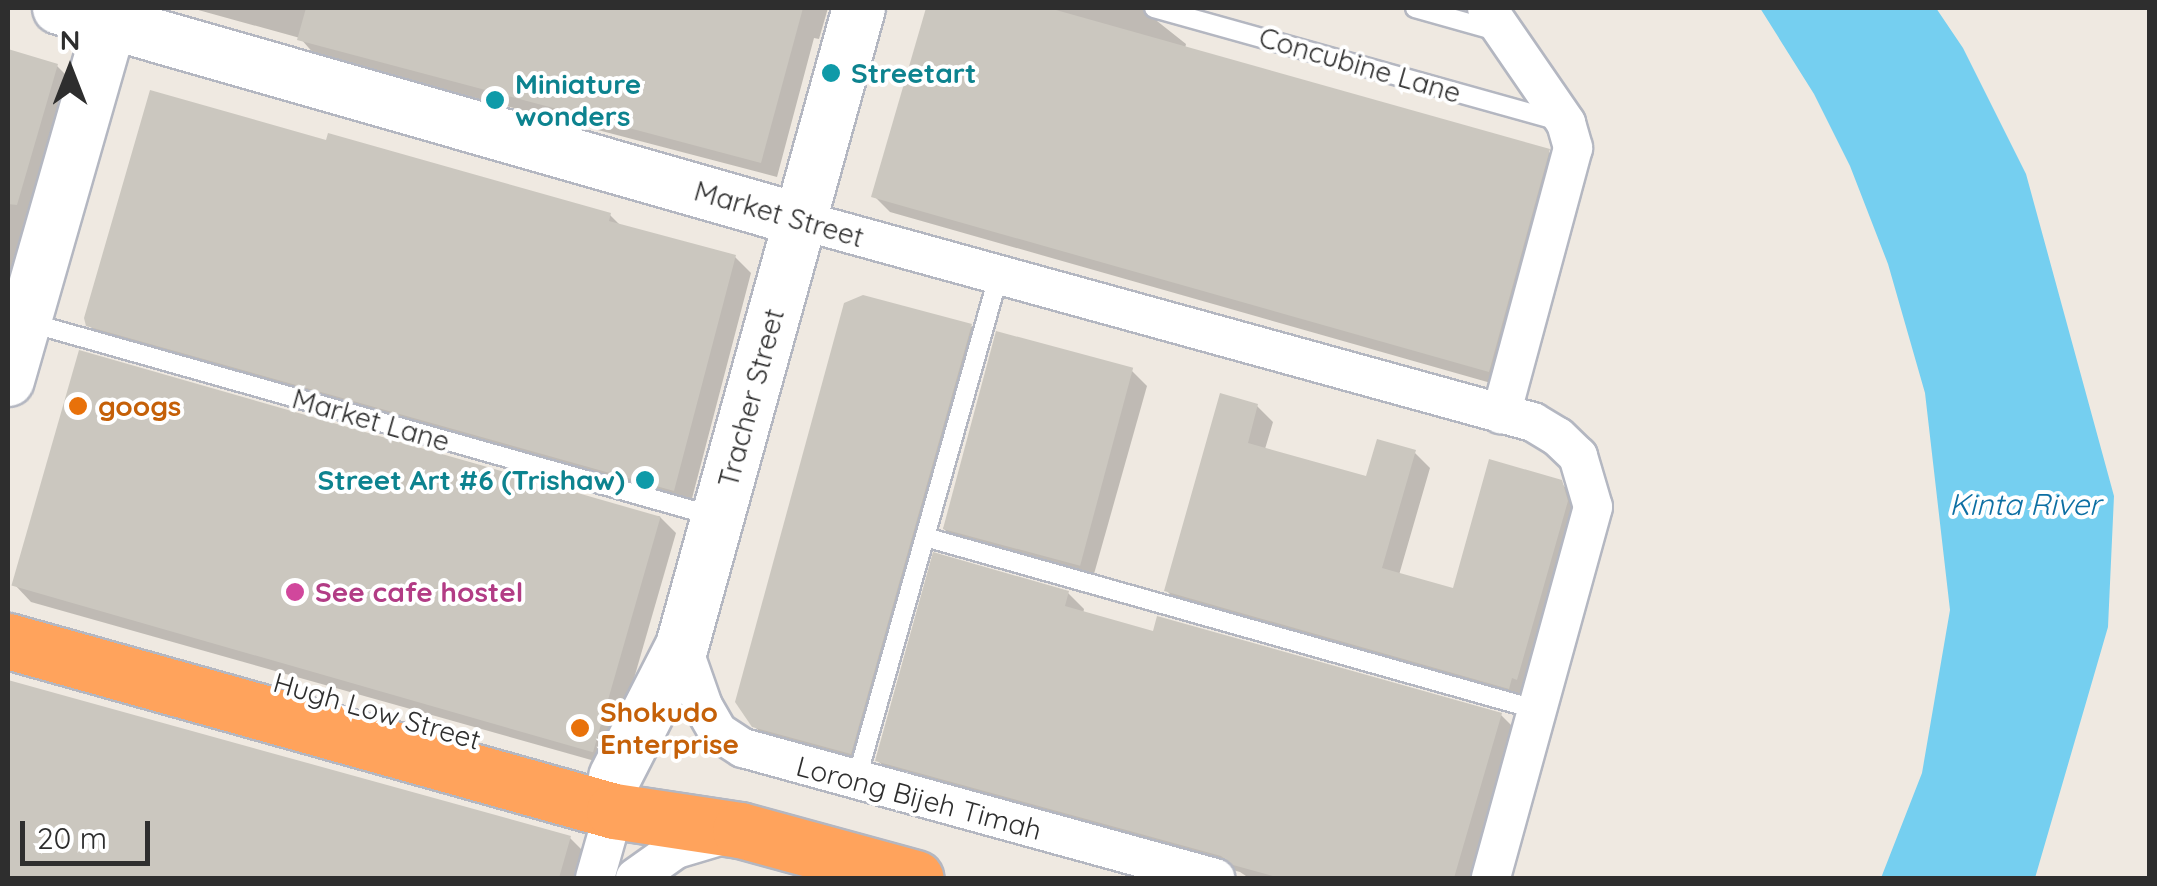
<!DOCTYPE html>
<html>
<head>
<meta charset="utf-8">
<style>
	body { margin:0 }
	#map { position:relative; width:2157px; height:886px; overflow:hidden; background:#efe9e1; font-family:Quicksand,sans-serif }
	div>[style] { position:absolute }
	.water>* { inset:0; background:#75cff0 }
	.shadow>* { inset:0; background:#0003 }
	.building>* { inset:0; background:#cbc7bf; transform-origin:0 0 }
	.roads { filter:drop-shadow(2px 0 #b4b7c1) drop-shadow(-2px 0 #b4b7c1) drop-shadow(0 2px #b4b7c1) drop-shadow(0 -2px #b4b7c1) }
	.lane>* { height:18px; margin:-9px; padding:0 9px; transform-origin:9px; border-radius:9px; background:#fff }
	.street>* { height:38px; margin:-19px; padding:0 19px; transform-origin:19px; border-radius:19px; background:#fff }
	.secondary>* { height:52px; margin:-26px; padding:0 26px; transform-origin:26px; border-radius:26px; background:#fff }
	.highway>* { height:55px; margin:-27.5px; padding:0 27.5px; transform-origin:27.5px; border-radius:27.5px; background:#ffa35c }
	.dots>* { width:28px; height:28px; translate:-50% -50%; box-sizing:border-box; border:5px solid #fff; border-radius:50% }
	span { translate:-50% -50%; white-space:nowrap; text-align:center; line-height:1.15; -webkit-text-stroke:8px #fff; paint-order:stroke }
	.street-label { font-size:28px; color:#2e2e2e }
	.culture-label { font-size:28px; color:#0d838f; font-weight:700 }
	.left { translate:0 -50%; text-align:left }
	.right { translate:-100% -50%; text-align:right }
	.food-label { font-size:28px; color:#c56008; font-weight:700 }
	.hotel-label { font-size:28px; color:#b23c85; font-weight:700 }
	.water-label { font-size:30px; color:#0d6fa3; font-style:italic }
	.frame { position:absolute; inset:0; border:10px solid #2e2e2e; pointer-events:none }
	.north { position:absolute; left:20px; top:20px; width:100px; height:100px; -webkit-text-stroke:8px #fff; paint-order:stroke; rotate:0deg; font-size:28px; font-weight:700; line-height:40px; text-align:center; color:#2e2e2e }
	.north::after { content:''; display:block; margin:auto; width:35px; height:45px; background:#2e2e2e; clip-path:polygon(50% 0,100% 100%,50% 72%,0 100%) }
	.scale { position:absolute; left:20px; top:821px; width:130px; height:45px; box-sizing:border-box; border:5px solid #2e2e2e; border-top:0; padding-left:12px; font-size:30px; line-height:35px; white-space:nowrap; color:#2e2e2e; -webkit-text-stroke:8px #fff; paint-order:stroke }
</style>
</head>
<body>
<div id="map">
	<div class="water">
		<i style="clip-path:polygon(1760px 8px,1936px 8px,1963px 48px,2026px 174px,2114px 496px,2108px 627px,2035px 878px,1881px 878px,1922px 773px,1950px 610px,1925px 393px,1888px 264px,1850px 166px,1814px 94px)"></i>
	</div>
	<div class="shadow">
		<i style="clip-path:polygon(191px 8px,828px 8px,819px 39px,814px 38px,777px 177px,316px 56px,300px 38px)"></i>
		<i style="clip-path:polygon(929px 8px,1197px 8px,1194px 17px,1169px 11px,1157px 21px,1186px 44px,1185px 49px,1548px 151px,1564px 167px,1505px 387px,890px 212px,874px 196px)"></i>
		<i style="clip-path:polygon(8px 52px,57px 66px,73px 82px,8px 310px)"></i>
		<i style="clip-path:polygon(328px 143px,610px 215px,622px 227px,735px 257px,751px 273px,690px 506px,105px 341px,88px 324px)"></i>
		<i style="clip-path:polygon(971px 326px,987px 343px,866px 769px,771px 743px,754px 726px)"></i>
		<i style="clip-path:polygon(1131px 370px,1147px 386px,1092px 581px,959px 544px,943px 528px)"></i>
		<i style="clip-path:polygon(1257px 406px,1273px 422px,1265px 449px,1368px 479px,1414px 452px,1430px 468px,1399px 575px,1454px 591px,1560px 482px,1576px 498px,1524px 703px,1182px 606px,1167px 591px)"></i>
		<i style="clip-path:polygon(659px 516px,676px 533px,609px 765px,31px 602px,15px 585px)"></i>
		<i style="clip-path:polygon(1068px 593px,1084px 609px,1083px 614px,1154px 635px,1501px 715px,1517px 731px,1474px 878px,1249px 878px,1240px 872px,894px 776px,877px 760px)"></i>
		<i style="clip-path:polygon(8px 682px,570px 838px,586px 854px,579px 878px,8px 878px)"></i>
	</div>
	<div class="building">
		<i style="clip-path:polygon(306px 8px,803px 8px,761px 163px,297px 40px)"></i>
		<i style="clip-path:polygon(926px 8px,1049px 8px,1550px 149px,1489px 372px,871px 197px)"></i>
		<i style="clip-path:polygon(8px 49px,58px 64px,17px 205px,8px 204px)"></i>
		<i style="clip-path:polygon(150px 90px,326px 140px,328px 133px,611px 213px,609px 221px,736px 255px,674px 491px,86px 326px,84px 318px)"></i>
		<i style="clip-path:polygon(863px 295px,972px 324px,851px 754px,752px 727px,735px 702px,844px 303px)"></i>
		<i style="left:996px;top:331px;width:142px;height:205px;rotate:15deg"></i>
		<i style="left:79px;top:350px;width:605px;height:245px;rotate:16deg"></i>
		<i style="clip-path:polygon(1220px 393px,1258px 404px,1248px 443px,1366px 476px,1377px 439px,1416px 450px,1382px 568px,1453px 588px,1489px 459px,1562px 480px,1568px 501px,1517px 680px,1512px 678px,1509px 689px,1164px 591px)"></i>
		<i style="clip-path:polygon(933px 552px,1069px 591px,1065px 606px,1153px 631px,1157px 616px,1502px 713px,1454px 878px,1280px 878px,1233px 865px,1221px 856px,875px 761px)"></i>
		<i style="clip-path:polygon(8px 680px,571px 836px,559px 878px,8px 878px)"></i>
	</div>
	<div class="roads">
		<div class="lane">
			<i style="left:1154px;top:8px;width:420px;rotate:15.6deg"></i>
			<i style="left:1415px;top:8px;width:85px;rotate:15.7deg"></i>
			<i style="left:31px;top:323px;width:709px;rotate:15.8deg"></i>
			<i style="left:925px;top:537px;width:637px;rotate:15.76deg"></i>
			<i style="left:856px;top:781px;width:527px;rotate:-74.25deg"></i>
		</div>
		<div class="street">
			<i style="left:1487px;top:8px;width:140px;rotate:55.5deg"></i>
			<i style="left:1566px;top:123px;width:26px;rotate:74deg"></i>
			<i style="left:1573px;top:148px;width:276px;rotate:105.1deg"></i>
			<i style="left:800px;top:220px;width:760px;rotate:15.41deg"></i>
			<i style="left:1533px;top:422px;width:29px;rotate:31deg"></i>
			<i style="left:1558px;top:437px;width:28px;rotate:44deg"></i>
			<i style="left:1578px;top:456px;width:53px;rotate:73.6deg"></i>
			<i style="left:1593px;top:507px;width:385px;rotate:105.4deg"></i>
			<i style="left:682px;top:646px;width:64px;rotate:70.7deg"></i>
			<i style="left:703px;top:706px;width:30px;rotate:60deg"></i>
			<i style="left:718px;top:732px;width:30px;rotate:33deg"></i>
			<i style="left:743px;top:748px;width:490px;rotate:15.4deg"></i>
			<i style="left:595px;top:878px;width:70px;rotate:-74.2deg"></i>
			<i style="left:635px;top:878px;width:50px;rotate:-35.3deg"></i>
			<i style="left:676px;top:849px;width:49px;rotate:-16.6deg"></i>
		</div>
		<div class="secondary">
			<i style="left:59px;top:8px;width:771px;rotate:15.97deg"></i>
			<i style="left:8px;top:380px;width:387px;rotate:-74deg"></i>
			<i style="left:615px;top:777px;width:147px;rotate:-62.9deg"></i>
			<i style="left:682px;top:646px;width:662px;rotate:-74.49deg"></i>
		</div>
		<div class="highway">
			<i style="left:8px;top:641px;width:629px;rotate:15.67deg"></i>
			<i style="left:614px;top:811px;width:127px;rotate:8.6deg"></i>
			<i style="left:740px;top:830px;width:182px;rotate:15.3deg"></i>
		</div>
	</div>
	<div class="dots">
		<i style="left:831px;top:73px;background:#0f9aa8"></i>
		<i style="left:495px;top:100px;background:#0f9aa8"></i>
		<i style="left:78px;top:406px;background:#e8710a"></i>
		<i style="left:645px;top:480px;background:#0f9aa8"></i>
		<i style="left:295px;top:592px;background:#d1479c"></i>
		<i style="left:580px;top:728px;background:#e8710a"></i>
	</div>
	<div class="street-label">
		<span style="left:1360px;top:65px;rotate:16deg">Concubine Lane</span>
		<span style="left:779px;top:214px;rotate:16deg">Market Street</span>
		<span style="left:751px;top:398px;rotate:-75deg">Tracher Street</span>
		<span style="left:371px;top:420px;rotate:16deg">Market Lane</span>
		<span style="left:377px;top:711px;rotate:16deg">Hugh Low Street</span>
		<span style="left:919px;top:798px;rotate:15deg">Lorong Bijeh Timah</span>
	</div>
	<div class="culture-label">
		<span class="left" style="left:851px;top:73px">Streetart</span>
		<span class="left" style="left:515px;top:100px">Miniature<br>wonders</span>
		<span class="right" style="left:625px;top:480px">Street Art #6 (Trishaw)</span>
	</div>
	<div class="food-label">
		<span class="left" style="left:98px;top:406px">googs</span>
		<span class="left" style="left:600px;top:728px">Shokudo<br>Enterprise</span>
	</div>
	<div class="hotel-label">
		<span class="left" style="left:315px;top:592px">See cafe hostel</span>
	</div>
	<div class="water-label">
		<span style="left:2025px;top:504px">Kinta River</span>
	</div>
	<div class="frame"></div>
	<div class="north">N</div>
	<div class="scale">20 m</div>
</div>
</body>
</html>
